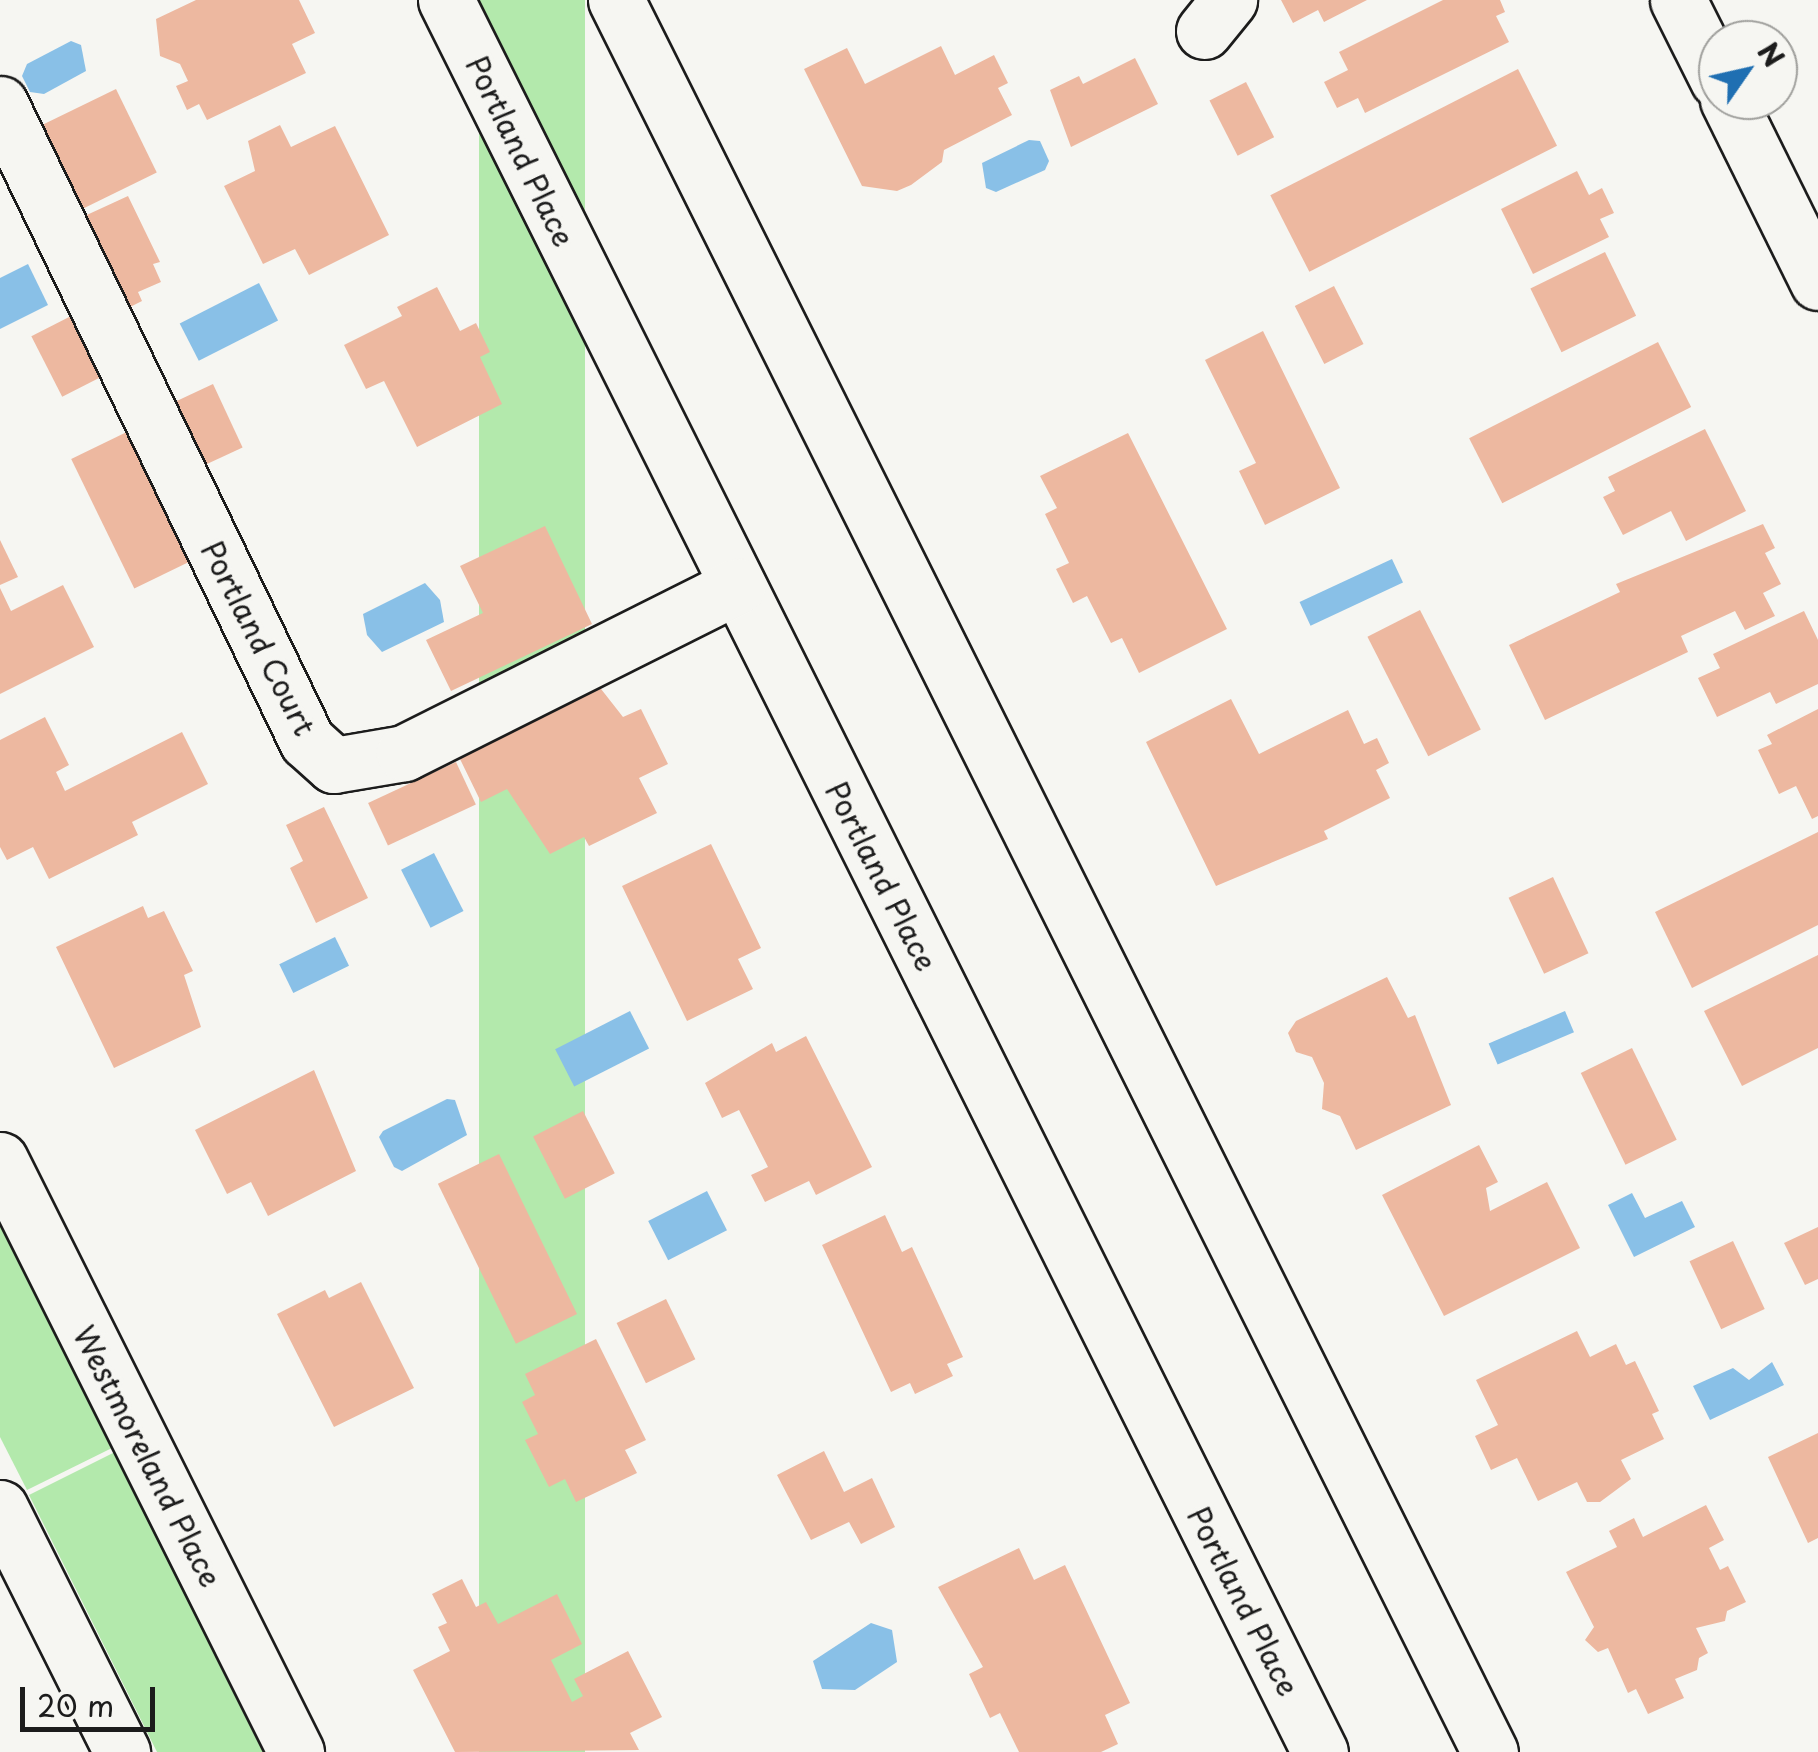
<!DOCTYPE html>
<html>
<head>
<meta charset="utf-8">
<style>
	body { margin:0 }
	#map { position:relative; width:1818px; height:1752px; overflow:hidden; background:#f6f6f2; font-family:"Playpen Sans",sans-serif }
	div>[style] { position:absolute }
	.green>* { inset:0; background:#b3e9ac; transform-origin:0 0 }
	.water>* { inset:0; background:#89c0e7; transform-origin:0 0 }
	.building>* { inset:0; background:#edb8a0; transform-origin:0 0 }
	.roads { filter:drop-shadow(2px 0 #1c1c1c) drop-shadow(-2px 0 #1c1c1c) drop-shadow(0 2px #1c1c1c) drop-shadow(0 -2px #1c1c1c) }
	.minor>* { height:55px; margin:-27.5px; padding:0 27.5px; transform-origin:27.5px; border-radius:27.5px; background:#f6f6f2 }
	span { translate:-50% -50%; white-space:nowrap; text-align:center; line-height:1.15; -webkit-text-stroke:8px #f6f6f2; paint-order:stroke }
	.street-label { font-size:30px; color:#1c1c1c }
	.north { position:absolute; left:1698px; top:20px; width:100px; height:100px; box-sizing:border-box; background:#f6f6f2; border:2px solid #9f9f9c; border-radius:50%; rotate:56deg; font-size:28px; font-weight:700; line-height:40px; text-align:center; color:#1c1c1c }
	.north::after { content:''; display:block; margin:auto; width:35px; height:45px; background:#1f6fb2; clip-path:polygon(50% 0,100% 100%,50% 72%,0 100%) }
	.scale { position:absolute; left:20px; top:1687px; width:135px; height:45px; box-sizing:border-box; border:5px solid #1c1c1c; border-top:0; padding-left:12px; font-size:30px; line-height:35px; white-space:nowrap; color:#1c1c1c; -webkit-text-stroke:8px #f6f6f2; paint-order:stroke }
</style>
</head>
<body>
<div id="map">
	<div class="green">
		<i style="left:479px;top:0;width:106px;height:1956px"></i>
		<i style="clip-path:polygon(0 1223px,112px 1448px,27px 1490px,0 1437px)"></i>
		<i style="clip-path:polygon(115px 1452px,264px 1752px,157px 1752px,29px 1495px)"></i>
	</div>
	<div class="water">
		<i style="clip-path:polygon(71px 41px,81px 45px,86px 71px,44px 94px,30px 92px,22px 76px,27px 64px)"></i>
		<i style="clip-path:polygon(1029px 140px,1040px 141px,1049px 161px,1045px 170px,996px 192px,986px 188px,982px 163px)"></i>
		<i style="clip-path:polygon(28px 264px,48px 305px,0 329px,0 278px)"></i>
		<i style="left:259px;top:283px;width:42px;height:89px;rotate:63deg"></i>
		<i style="left:1392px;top:559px;width:26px;height:102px;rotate:65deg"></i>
		<i style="clip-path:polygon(425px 583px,440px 600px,444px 622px,382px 652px,367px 635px,363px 614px)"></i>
		<i style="left:434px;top:853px;width:65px;height:37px;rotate:63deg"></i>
		<i style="left:335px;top:937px;width:32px;height:62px;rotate:64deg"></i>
		<i style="left:630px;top:1011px;width:42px;height:84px;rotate:63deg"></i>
		<i style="left:1565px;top:1011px;width:23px;height:83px;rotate:67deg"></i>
		<i style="clip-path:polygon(447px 1099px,455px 1100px,467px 1135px,402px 1171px,394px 1167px,379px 1137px,383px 1131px)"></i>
		<i style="left:707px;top:1191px;width:44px;height:66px;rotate:63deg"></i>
		<i style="clip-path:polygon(1632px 1193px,1645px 1218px,1682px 1201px,1695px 1227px,1634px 1257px,1608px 1205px)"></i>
		<i style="clip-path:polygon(1772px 1362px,1784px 1385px,1710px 1420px,1693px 1386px,1733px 1368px,1749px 1380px)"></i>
		<i style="clip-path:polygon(871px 1623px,892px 1630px,897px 1662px,855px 1690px,822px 1689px,813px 1661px)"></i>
	</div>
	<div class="building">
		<i style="clip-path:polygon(196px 0,299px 0,315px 33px,292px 44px,306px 73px,207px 120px,199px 104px,187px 110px,176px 86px,188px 81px,180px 64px,160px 56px,156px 19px)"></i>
		<i style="clip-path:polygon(1281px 0,1367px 0,1324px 22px,1318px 10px,1293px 23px)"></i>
		<i style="clip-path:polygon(1443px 0,1500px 0,1505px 12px,1496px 16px,1509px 42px,1365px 113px,1358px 98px,1337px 108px,1324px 82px,1348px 70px,1339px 52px)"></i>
		<i style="clip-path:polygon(941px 46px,955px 75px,994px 55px,1008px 83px,998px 88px,1012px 115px,944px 150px,942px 162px,911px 185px,897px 191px,862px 186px,804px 69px,847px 48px,865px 84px)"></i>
		<i style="clip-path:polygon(1135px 58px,1158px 104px,1071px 147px,1050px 90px,1079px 76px,1083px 84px)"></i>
		<i style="left:1518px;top:69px;width:86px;height:278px;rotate:63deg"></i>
		<i style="left:1246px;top:82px;width:62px;height:41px;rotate:63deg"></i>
		<i style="left:116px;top:89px;width:93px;height:92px;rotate:64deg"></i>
		<i style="clip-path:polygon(280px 125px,291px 147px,335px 126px,389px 235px,309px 275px,295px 249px,263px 264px,224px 186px,255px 171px,248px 141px)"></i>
		<i style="clip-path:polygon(1577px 171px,1589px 195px,1602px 188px,1614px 213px,1600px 219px,1609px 237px,1533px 274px,1501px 209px)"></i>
		<i style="clip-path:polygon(128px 196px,160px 262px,153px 264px,161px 282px,138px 292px,142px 301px,122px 311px,78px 219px)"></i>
		<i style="left:1605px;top:252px;width:71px;height:83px;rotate:64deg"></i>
		<i style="left:1334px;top:286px;width:65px;height:44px;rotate:63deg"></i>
		<i style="clip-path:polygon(437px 287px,460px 331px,476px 323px,490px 352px,480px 357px,502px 404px,417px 447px,384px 381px,366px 389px,344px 345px,402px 316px,397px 307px)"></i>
		<i style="left:75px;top:314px;width:68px;height:49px;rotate:63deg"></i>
		<i style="clip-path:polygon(1263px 331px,1340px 488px,1265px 525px,1239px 471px,1256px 463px,1205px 360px)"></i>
		<i style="left:1658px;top:342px;width:73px;height:212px;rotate:63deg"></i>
		<i style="left:213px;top:384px;width:70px;height:53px;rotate:65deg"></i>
		<i style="left:135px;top:428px;width:144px;height:71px;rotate:64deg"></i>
		<i style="clip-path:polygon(1705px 429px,1746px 511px,1686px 541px,1671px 511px,1623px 535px,1603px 497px,1615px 491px,1608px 477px)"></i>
		<i style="clip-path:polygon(1128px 433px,1227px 629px,1139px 673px,1122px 638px,1111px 643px,1087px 596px,1073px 603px,1056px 569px,1069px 563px,1045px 514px,1057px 508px,1040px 476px)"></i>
		<i style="clip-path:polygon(1763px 524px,1775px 548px,1765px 553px,1781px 584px,1763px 593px,1775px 616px,1745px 630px,1735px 611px,1681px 636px,1688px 652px,1545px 720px,1509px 645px,1620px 592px,1616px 584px)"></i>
		<i style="clip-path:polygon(545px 526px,592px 624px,451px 691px,426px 640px,483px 613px,460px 566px)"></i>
		<i style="clip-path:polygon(0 540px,18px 577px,0 585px)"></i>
		<i style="clip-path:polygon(63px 585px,94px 647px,0 694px,0 588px,11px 611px)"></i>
		<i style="left:1420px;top:610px;width:134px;height:59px;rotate:63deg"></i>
		<i style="clip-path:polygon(1804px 611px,1818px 640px,1818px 684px,1776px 704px,1770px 692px,1717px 717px,1698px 678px,1720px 668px,1713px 654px)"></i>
		<i style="clip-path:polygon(594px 680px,623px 717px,641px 709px,668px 764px,639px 778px,657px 813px,589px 846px,584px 837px,550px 854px,507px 789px,481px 802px,459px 757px,527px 724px,523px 715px)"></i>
		<i style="clip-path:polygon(1231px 699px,1259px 754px,1348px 710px,1364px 744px,1377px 738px,1389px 763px,1376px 770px,1390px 798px,1324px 831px,1328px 839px,1216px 886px,1146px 742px)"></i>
		<i style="clip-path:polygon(1818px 709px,1818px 816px,1812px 819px,1796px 786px,1779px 794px,1758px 750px,1772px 744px,1767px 735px)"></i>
		<i style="clip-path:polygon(45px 717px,69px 765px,56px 772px,65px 791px,182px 732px,208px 784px,132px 822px,138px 835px,49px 879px,33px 847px,7px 860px,0 847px,0 740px)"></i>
		<i style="left:456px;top:762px;width:47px;height:97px;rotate:65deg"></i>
		<i style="clip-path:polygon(324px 807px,368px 898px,316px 923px,290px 868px,303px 861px,286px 825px)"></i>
		<i style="clip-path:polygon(1818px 832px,1818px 925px,1692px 988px,1655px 912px)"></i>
		<i style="clip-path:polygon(711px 844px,761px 948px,738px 959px,753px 989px,687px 1021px,622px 886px)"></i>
		<i style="left:1553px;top:877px;width:84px;height:49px;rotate:65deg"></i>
		<i style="clip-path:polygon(143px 906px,148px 918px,164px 911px,193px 971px,184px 975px,201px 1027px,114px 1068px,56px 947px)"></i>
		<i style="clip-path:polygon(1818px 955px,1818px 1048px,1742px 1086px,1704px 1011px)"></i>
		<i style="clip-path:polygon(1387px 977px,1408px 1018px,1415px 1015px,1451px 1105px,1356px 1150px,1340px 1116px,1322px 1109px,1324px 1083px,1312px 1057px,1296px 1052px,1288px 1033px,1296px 1021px)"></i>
		<i style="clip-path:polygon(806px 1036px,872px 1167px,816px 1195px,809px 1181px,765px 1202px,751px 1175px,768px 1167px,739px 1110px,722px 1118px,705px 1083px,772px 1043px,776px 1052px)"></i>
		<i style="left:1632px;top:1048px;width:102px;height:57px;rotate:64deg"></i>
		<i style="clip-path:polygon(314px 1070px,356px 1171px,268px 1216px,251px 1182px,227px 1194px,195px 1130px)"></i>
		<i style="left:583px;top:1111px;width:70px;height:56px;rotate:63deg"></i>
		<i style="clip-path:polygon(1479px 1145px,1498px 1182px,1486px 1188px,1490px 1211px,1547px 1182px,1580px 1248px,1444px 1316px,1382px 1195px)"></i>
		<i style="left:499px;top:1154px;width:178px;height:68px;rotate:64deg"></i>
		<i style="clip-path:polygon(885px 1215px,902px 1252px,912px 1247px,963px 1357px,947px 1364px,953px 1376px,915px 1394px,910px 1383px,891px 1392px,822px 1245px)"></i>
		<i style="clip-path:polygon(1818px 1227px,1818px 1279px,1805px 1285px,1784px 1243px)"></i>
		<i style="left:1733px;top:1241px;width:75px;height:48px;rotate:65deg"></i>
		<i style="clip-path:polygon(361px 1282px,414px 1388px,334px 1427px,277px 1314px,325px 1290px,329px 1298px)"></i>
		<i style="left:666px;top:1299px;width:67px;height:55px;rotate:64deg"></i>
		<i style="clip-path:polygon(1577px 1331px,1590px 1357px,1616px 1344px,1626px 1365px,1635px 1361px,1659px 1411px,1652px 1414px,1664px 1439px,1621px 1460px,1631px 1479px,1600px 1502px,1587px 1502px,1577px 1482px,1538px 1501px,1517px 1458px,1491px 1470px,1475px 1436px,1498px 1425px,1476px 1380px)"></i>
		<i style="clip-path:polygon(596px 1339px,646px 1440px,625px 1450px,637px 1473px,576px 1502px,565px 1479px,549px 1487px,525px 1440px,538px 1434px,522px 1402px,535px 1395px,525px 1374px)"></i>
		<i style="clip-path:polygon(1818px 1433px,1818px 1538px,1808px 1543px,1768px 1457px)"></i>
		<i style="clip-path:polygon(824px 1451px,844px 1492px,872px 1478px,895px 1527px,861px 1544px,849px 1522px,811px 1540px,777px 1475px)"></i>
		<i style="clip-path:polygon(1706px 1505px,1724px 1540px,1709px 1548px,1720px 1570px,1728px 1566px,1746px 1602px,1727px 1611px,1725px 1621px,1696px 1628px,1708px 1653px,1699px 1658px,1697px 1670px,1675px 1679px,1684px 1698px,1648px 1714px,1636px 1689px,1628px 1693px,1608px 1648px,1598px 1652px,1585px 1640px,1594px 1627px,1566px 1572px,1617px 1547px,1609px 1531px,1634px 1518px,1643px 1537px)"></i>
		<i style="clip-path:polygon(1019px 1548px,1034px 1580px,1065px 1565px,1130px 1703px,1105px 1715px,1118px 1744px,1101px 1752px,1019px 1752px,1000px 1713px,990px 1718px,969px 1674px,983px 1667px,938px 1587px)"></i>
		<i style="clip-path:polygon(462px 1579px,476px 1607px,486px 1602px,498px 1624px,557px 1594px,582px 1644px,551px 1660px,572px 1702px,583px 1696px,574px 1679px,628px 1651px,662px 1717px,630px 1733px,639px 1750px,455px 1752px,413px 1670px,450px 1651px,438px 1627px,447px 1623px,432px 1594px)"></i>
	</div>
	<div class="roads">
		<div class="minor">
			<i style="left:446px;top:0;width:1958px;rotate:63.49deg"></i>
			<i style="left:616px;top:0;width:1958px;rotate:63.49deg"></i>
			<i style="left:1678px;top:0;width:89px;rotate:63.4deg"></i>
			<i style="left:1204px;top:31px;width:40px;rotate:-51deg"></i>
			<i style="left:1728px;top:100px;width:203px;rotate:63.7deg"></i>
			<i style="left:0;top:104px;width:707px;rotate:64.27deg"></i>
			<i style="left:307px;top:741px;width:36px;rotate:42deg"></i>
			<i style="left:334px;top:765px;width:71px;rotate:-9.7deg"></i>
			<i style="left:404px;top:753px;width:373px;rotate:-26.6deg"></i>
			<i style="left:0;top:1160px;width:662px;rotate:63.43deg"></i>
			<i style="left:0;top:1508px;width:273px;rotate:63.4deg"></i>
		</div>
	</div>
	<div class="street-label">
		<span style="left:521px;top:151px;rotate:64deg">Portland Place</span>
		<span style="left:259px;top:638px;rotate:63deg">Portland Court</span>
		<span style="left:882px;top:876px;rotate:63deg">Portland Place</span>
		<span style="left:148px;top:1456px;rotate:63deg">Westmoreland Place</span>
		<span style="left:1244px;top:1601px;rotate:63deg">Portland Place</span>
	</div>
	<div class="north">N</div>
	<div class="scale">20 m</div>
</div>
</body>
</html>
